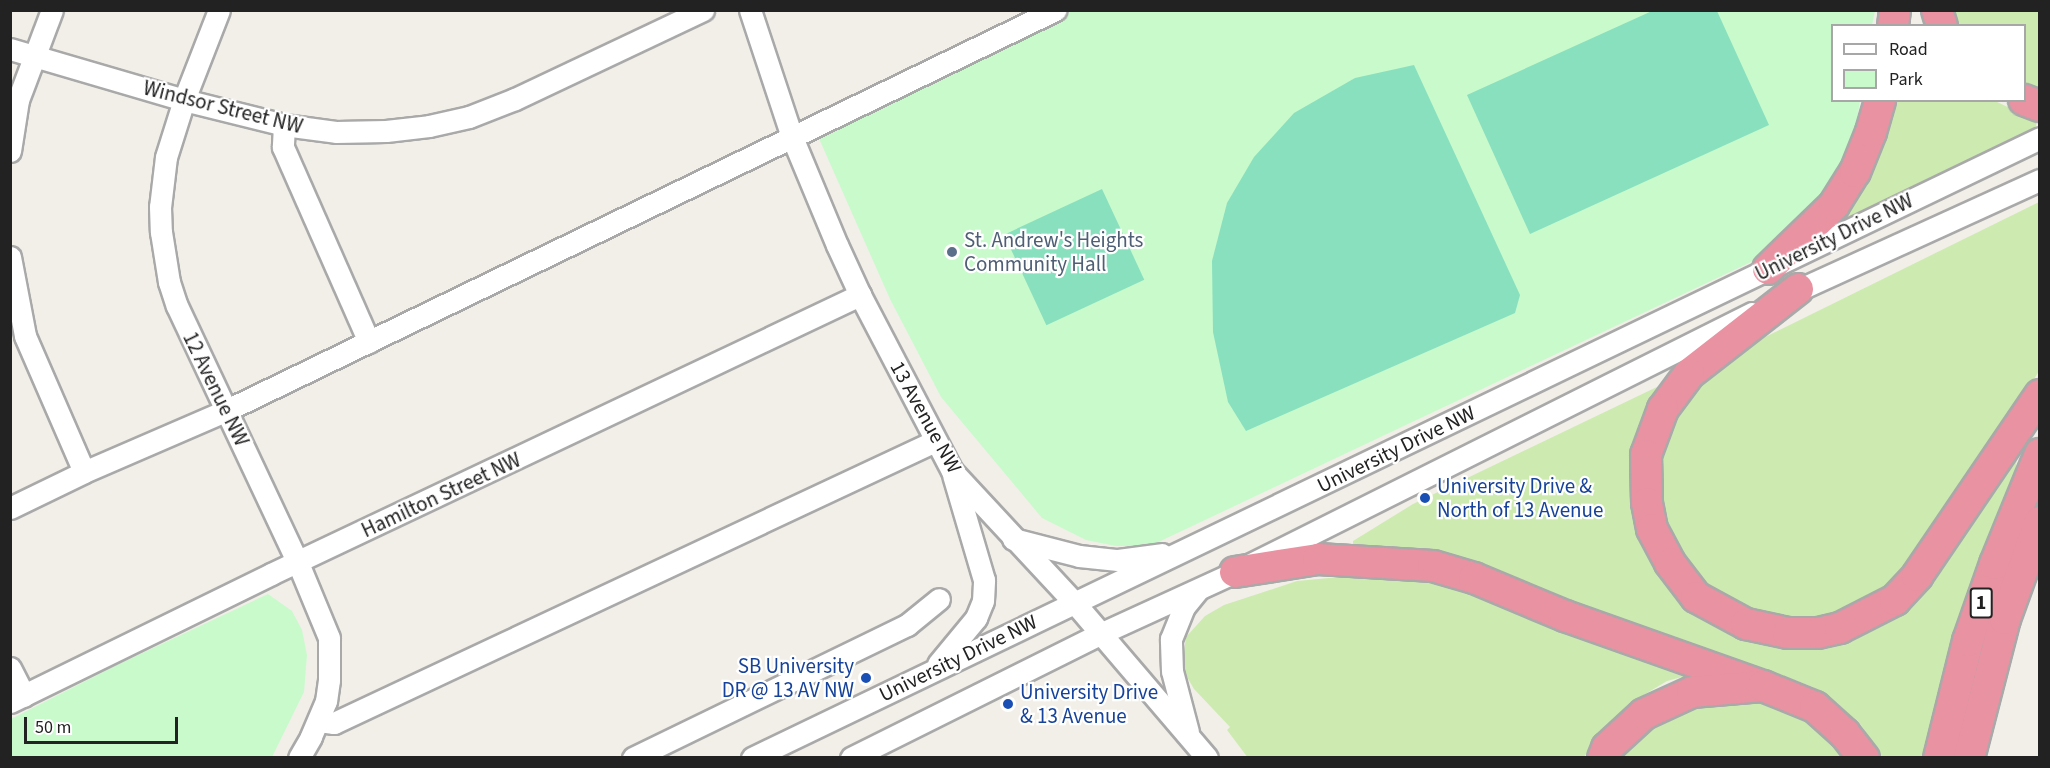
<!DOCTYPE html>
<html>
<head>
<meta charset="utf-8">
<style>
	body { margin:0 }
	#map { position:relative; width:2050px; height:768px; overflow:hidden; background:#f2efe9; font-family:"Source Sans 3",sans-serif }
	div>[style] { position:absolute }
	.grass>* { inset:0; background:#cdebb0 }
	.park>* { inset:0; background:#c8facc }
	.pitch>* { inset:0; background:#88e0be; transform-origin:0 0 }
	.roads { filter:drop-shadow(2px 0 #a9a9a9) drop-shadow(-2px 0 #a9a9a9) drop-shadow(0 2px #a9a9a9) drop-shadow(0 -2px #a9a9a9) }
	.minor>* { height:21px; margin:-10.5px; padding:0 10.5px; transform-origin:10.5px; border-radius:10.5px; background:#fff }
	.highway>* { height:30px; margin:-15px; padding:0 15px; transform-origin:15px; border-radius:15px; background:#e892a2 }
	.dots>* { width:16px; height:16px; translate:-50% -50%; box-sizing:border-box; border:3px solid #fff; border-radius:50% }
	span { translate:-50% -50%; white-space:nowrap; text-align:center; line-height:1.15; -webkit-text-stroke:4.5px #fff; paint-order:stroke }
	.shield-label span { padding:2px 4px; background:#fff; border:2px solid; border-radius:4px; -webkit-text-stroke-width:0 }
	.shield-label { font-size:20px; color:#222; font-weight:700 }
	.street-label { font-size:21px; color:#222 }
	.service-label { font-size:21px; color:#4e5e75 }
	.left { translate:0 -50%; text-align:left }
	.transit-label { font-size:21px; color:#164399 }
	.right { translate:-100% -50%; text-align:right }
	.frame { position:absolute; inset:0; border:12px solid #222; pointer-events:none }
	.legend { position:absolute; left:1831px; top:24px; width:195px; height:78px; box-sizing:border-box; background:#fff; border:2px solid #a7a7a7; margin:0; padding:8px 10px; list-style:none; font-size:18px; color:#222 }
	.legend li { display:flex; align-items:center; gap:12px; height:30px }
	.legend b { width:30px; border:2px solid #a7a7a7 }
	.scale { position:absolute; left:24px; top:717px; width:154px; height:27px; box-sizing:border-box; border:3px solid #222; border-top:0; padding-left:8px; font-size:18px; line-height:21px; white-space:nowrap; color:#222; -webkit-text-stroke:4px #fff; paint-order:stroke }
</style>
</head>
<body>
<div id="map">
	<div class="grass">
		<i style="clip-path:polygon(1948px 11px,2039px 11px,2039px 94px,2025px 91px,2024px 26px,1953px 25px)"></i>
		<i style="clip-path:polygon(1891px 101px,1995px 101px,2037px 121px,2036px 126px,2026px 133px,1828px 231px,1868px 177px,1878px 156px)"></i>
		<i style="clip-path:polygon(2039px 202px,2039px 371px,1993px 447px,1897px 584px,1836px 618px,1784px 622px,1725px 601px,1692px 576px,1662px 523px,1657px 466px,1669px 422px,1696px 386px,1759px 340px)"></i>
		<i style="clip-path:polygon(1661px 385px,1648px 419px,1671px 583px,1838px 639px,2017px 458px,2013px 488px,1960px 619px,1923px 757px,1882px 757px,1861px 725px,1838px 704px,1813px 687px,1781px 675px,1469px 571px,1353px 549px,1353px 541px,1413px 504px)"></i>
		<i style="clip-path:polygon(1355px 572px,1404px 576px,1496px 600px,1697px 673px,1667px 681px,1642px 696px,1602px 732px,1584px 757px,1248px 758px,1227px 730px,1230px 727px,1194px 689px,1187px 677px,1183px 659px,1186px 637px,1205px 616px,1224px 605px,1297px 581px,1350px 576px)"></i>
		<i style="clip-path:polygon(1760px 699px,1808px 720px,1848px 758px,1616px 758px,1640px 731px,1688px 704px)"></i>
	</div>
	<div class="park">
		<i style="clip-path:polygon(1072px 11px,1875px 11px,1872px 25px,1832px 26px,1832px 100px,1860px 101px,1855px 131px,1838px 174px,1801px 221px,1768px 254px,1150px 546px,1116px 546px,1086px 540px,1042px 518px,941px 397px,890px 299px,817px 134px)"></i>
		<i style="clip-path:polygon(268px 594px,292px 611px,302px 630px,307px 655px,304px 692px,272px 757px,11px 757px,11px 719px,117px 665px)"></i>
	</div>
	<div class="pitch">
		<i style="clip-path:polygon(1652px 11px,1717px 11px,1769px 125px,1530px 234px,1467px 95px)"></i>
		<i style="clip-path:polygon(1414px 65px,1520px 295px,1515px 313px,1246px 431px,1228px 402px,1213px 332px,1212px 261px,1227px 203px,1254px 157px,1294px 113px,1355px 78px)"></i>
		<i style="left:1102px;top:189px;width:100px;height:108px;rotate:65deg"></i>
	</div>
	<div class="roads">
		<div class="minor">
			<i style="left:219px;top:10px;width:97px;rotate:111.3deg"></i>
			<i style="left:184px;top:100px;width:60px;rotate:107.5deg"></i>
			<i style="left:166px;top:157px;width:50px;rotate:96.8deg"></i>
			<i style="left:160px;top:207px;width:25px;rotate:88deg"></i>
			<i style="left:161px;top:232px;width:51px;rotate:80.9deg"></i>
			<i style="left:169px;top:282px;width:25px;rotate:72deg"></i>
			<i style="left:177px;top:306px;width:284px;rotate:64.8deg"></i>
			<i style="left:298px;top:563px;width:81px;rotate:67.5deg"></i>
			<i style="left:329px;top:638px;width:42px;rotate:90deg"></i>
			<i style="left:329px;top:680px;width:21px;rotate:98deg"></i>
			<i style="left:326px;top:701px;width:39px;rotate:113deg"></i>
			<i style="left:311px;top:737px;width:24px;rotate:120deg"></i>
			<i style="left:750px;top:10px;width:134px;rotate:71.7deg"></i>
			<i style="left:792px;top:137px;width:117px;rotate:67.4deg"></i>
			<i style="left:837px;top:245px;width:55px;rotate:65.3deg"></i>
			<i style="left:860px;top:295px;width:199px;rotate:62.4deg"></i>
			<i style="left:952px;top:471px;width:178px;rotate:47.1deg"></i>
			<i style="left:1073px;top:601px;width:206px;rotate:49.5deg"></i>
			<i style="left:10px;top:49px;width:181px;rotate:16.3deg"></i>
			<i style="left:184px;top:100px;width:103px;rotate:14deg"></i>
			<i style="left:284px;top:125px;width:52px;rotate:7.7deg"></i>
			<i style="left:336px;top:132px;width:50px;rotate:-1.1deg"></i>
			<i style="left:386px;top:131px;width:43px;rotate:-6.6deg"></i>
			<i style="left:429px;top:126px;width:41px;rotate:-12.7deg"></i>
			<i style="left:469px;top:117px;width:49px;rotate:-21.4deg"></i>
			<i style="left:515px;top:99px;width:208px;rotate:-25.3deg"></i>
			<i style="left:284px;top:125px;width:22px;rotate:93deg"></i>
			<i style="left:283px;top:147px;width:213px;rotate:66.2deg"></i>
			<i style="left:10px;top:151px;width:52px;rotate:-81.1deg"></i>
			<i style="left:18px;top:100px;width:96px;rotate:-69.3deg"></i>
			<i style="left:10px;top:257px;width:80px;rotate:79.2deg"></i>
			<i style="left:25px;top:336px;width:148px;rotate:66.5deg"></i>
			<i style="left:1785px;top:296px;width:280px;rotate:-24.5deg"></i>
			<i style="left:10px;top:508px;width:82px;rotate:-25.9deg"></i>
			<i style="left:84px;top:472px;width:156px;rotate:-23.4deg"></i>
			<i style="left:227px;top:410px;width:920px;rotate:-25.78deg"></i>
			<i style="left:1013px;top:539px;width:68px;rotate:14.4deg"></i>
			<i style="left:1079px;top:556px;width:39px;rotate:6deg"></i>
			<i style="left:1118px;top:560px;width:44px;rotate:-7.8deg"></i>
			<i style="left:938px;top:664px;width:60px;rotate:-50.4deg"></i>
			<i style="left:976px;top:618px;width:18px;rotate:-68deg"></i>
			<i style="left:983px;top:601px;width:21px;rotate:-87deg"></i>
			<i style="left:984px;top:580px;width:109px;rotate:-106.4deg"></i>
			<i style="left:10px;top:668px;width:31px;rotate:63deg"></i>
			<i style="left:10px;top:702px;width:291px;rotate:-26.1deg"></i>
			<i style="left:271px;top:574px;width:652px;rotate:-25.35deg"></i>
			<i style="left:319px;top:721px;width:15px;rotate:8deg"></i>
			<i style="left:334px;top:723px;width:664px;rotate:-25.14deg"></i>
			<i style="left:1188px;top:732px;width:63px;rotate:-104.7deg"></i>
			<i style="left:1172px;top:671px;width:32px;rotate:-92deg"></i>
			<i style="left:1171px;top:639px;width:35px;rotate:-68deg"></i>
			<i style="left:1184px;top:607px;width:22px;rotate:-51deg"></i>
			<i style="left:633px;top:758px;width:305px;rotate:-25.9deg"></i>
			<i style="left:907px;top:625px;width:41px;rotate:-39.1deg"></i>
			<i style="left:752px;top:758px;width:1429px;rotate:-25.7deg"></i>
			<i style="left:851px;top:758px;width:280px;rotate:-26.5deg"></i>
			<i style="left:1102px;top:633px;width:146px;rotate:-24.6deg"></i>
			<i style="left:1235px;top:572px;width:578px;rotate:-26.61deg"></i>
		</div>
		<div class="highway">
			<i style="left:1937px;top:10px;width:17px;rotate:73deg"></i>
			<i style="left:1893px;top:26px;width:16px;rotate:-83deg"></i>
			<i style="left:2024px;top:100px;width:17px;rotate:21deg"></i>
			<i style="left:1768px;top:269px;width:92px;rotate:-44.1deg"></i>
			<i style="left:1834px;top:205px;width:39px;rotate:-58deg"></i>
			<i style="left:1855px;top:172px;width:43px;rotate:-68.2deg"></i>
			<i style="left:1871px;top:132px;width:33px;rotate:-74deg"></i>
			<i style="left:1798px;top:289px;width:138px;rotate:142.1deg"></i>
			<i style="left:1689px;top:374px;width:44px;rotate:126.6deg"></i>
			<i style="left:1663px;top:409px;width:49px;rotate:110.3deg"></i>
			<i style="left:1646px;top:455px;width:48px;rotate:88.8deg"></i>
			<i style="left:1647px;top:503px;width:26px;rotate:79deg"></i>
			<i style="left:1652px;top:529px;width:38px;rotate:62deg"></i>
			<i style="left:1670px;top:563px;width:43px;rotate:52.6deg"></i>
			<i style="left:1696px;top:597px;width:57px;rotate:28.4deg"></i>
			<i style="left:1746px;top:624px;width:43px;rotate:12.1deg"></i>
			<i style="left:1788px;top:633px;width:30px"></i>
			<i style="left:1818px;top:633px;width:23px;rotate:-13deg"></i>
			<i style="left:1840px;top:628px;width:62px;rotate:-27deg"></i>
			<i style="left:1895px;top:600px;width:33px;rotate:-47deg"></i>
			<i style="left:1917px;top:576px;width:219px;rotate:-55.8deg"></i>
			<i style="left:1235px;top:572px;width:84px;rotate:-8.9deg"></i>
			<i style="left:1318px;top:559px;width:115px;rotate:3.5deg"></i>
			<i style="left:1433px;top:566px;width:43px;rotate:16.3deg"></i>
			<i style="left:1474px;top:578px;width:99px;rotate:22.7deg"></i>
			<i style="left:1565px;top:616px;width:210px;rotate:19.5deg"></i>
			<i style="left:1603px;top:758px;width:11px;rotate:-68deg"></i>
			<i style="left:1607px;top:748px;width:50px;rotate:-42.6deg"></i>
			<i style="left:1644px;top:714px;width:53px;rotate:-24.6deg"></i>
			<i style="left:1692px;top:692px;width:71px;rotate:-4.8deg"></i>
			<i style="left:1763px;top:686px;width:56px;rotate:22deg"></i>
			<i style="left:1815px;top:707px;width:40px;rotate:42deg"></i>
			<i style="left:1845px;top:734px;width:31px;rotate:52deg"></i>
			<i style="left:1939px;top:758px;width:121px;rotate:-76.1deg"></i>
			<i style="left:1968px;top:641px;width:82px;rotate:-70.7deg"></i>
			<i style="left:1995px;top:564px;width:119px;rotate:-67.8deg"></i>
			<i style="left:1969px;top:758px;width:144px;rotate:-75.5deg"></i>
			<i style="left:2005px;top:619px;width:103px;rotate:-70.2deg"></i>
		</div>
	</div>
	<div class="dots">
		<i style="left:952px;top:252px;background:#5c6f8a"></i>
		<i style="left:1425px;top:498px;background:#1a4fb4"></i>
		<i style="left:866px;top:678px;background:#1a4fb4"></i>
		<i style="left:1008px;top:704px;background:#1a4fb4"></i>
	</div>
	<div class="shield-label">
		<span style="left:1981px;top:603px">1</span>
	</div>
	<div class="street-label">
		<span style="left:223px;top:107px;rotate:14deg">Windsor Street NW</span>
		<span style="left:1834px;top:237px;rotate:-26deg">University Drive NW</span>
		<span style="left:216px;top:389px;rotate:64deg">12 Avenue NW</span>
		<span style="left:926px;top:417px;rotate:61deg">13 Avenue NW</span>
		<span style="left:1396px;top:449px;rotate:-26deg">University Drive NW</span>
		<span style="left:441px;top:495px;rotate:-25deg">Hamilton Street NW</span>
		<span style="left:958px;top:658px;rotate:-26deg">University Drive NW</span>
	</div>
	<div class="service-label">
		<span class="left" style="left:964px;top:252px">St. Andrew's Heights<br>Community Hall</span>
	</div>
	<div class="transit-label">
		<span class="left" style="left:1437px;top:498px">University Drive &amp;<br>North of 13 Avenue</span>
		<span class="right" style="left:854px;top:678px">SB University<br>DR @ 13 AV NW</span>
		<span class="left" style="left:1020px;top:704px">University Drive<br>&amp; 13 Avenue</span>
	</div>
	<div class="frame"></div>
	<ul class="legend">
	<li><b style="height:8px;background:#fff"></b>Road</li>
	<li><b style="height:16px;background:#c8facc"></b>Park</li>
	</ul>
	<div class="scale">50 m</div>
</div>
</body>
</html>
